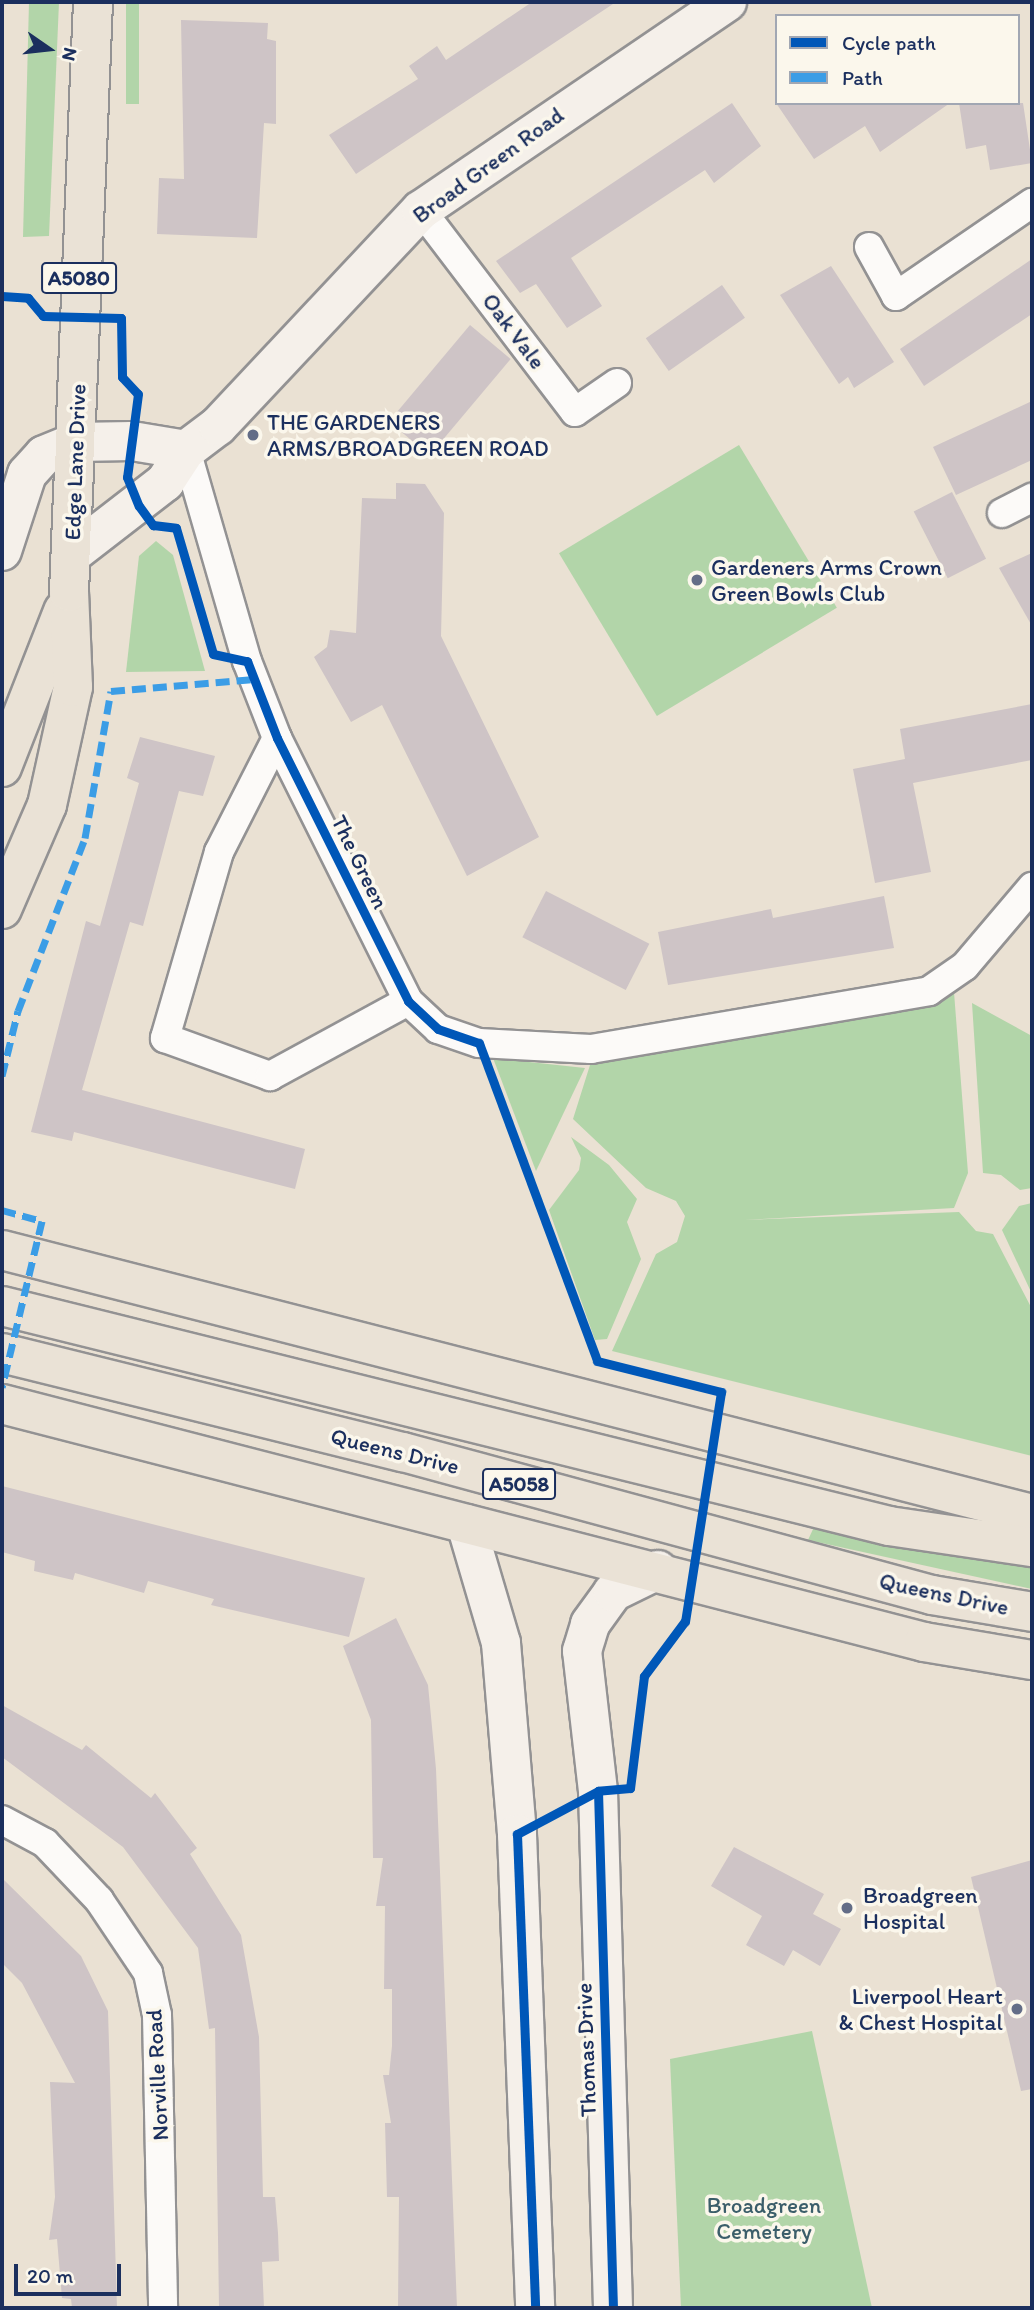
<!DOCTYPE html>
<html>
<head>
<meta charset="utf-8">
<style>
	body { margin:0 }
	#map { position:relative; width:1034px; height:2310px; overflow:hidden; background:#eae1d3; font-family:Itim,sans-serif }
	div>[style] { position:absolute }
	.green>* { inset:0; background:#b2d5a9; transform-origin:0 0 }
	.building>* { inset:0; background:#cec4c6; transform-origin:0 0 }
	.roads { filter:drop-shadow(2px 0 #939293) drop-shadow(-2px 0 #939293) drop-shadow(0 2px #939293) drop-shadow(0 -2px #939293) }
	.street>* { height:28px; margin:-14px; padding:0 14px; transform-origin:14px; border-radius:14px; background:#fcfaf8 }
	.secondary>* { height:38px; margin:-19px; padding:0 19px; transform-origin:19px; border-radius:19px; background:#f5f0ea }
	.highway>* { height:38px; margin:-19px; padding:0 19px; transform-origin:19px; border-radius:19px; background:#eae2d6 }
	.quiet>* { height:7px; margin-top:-3.5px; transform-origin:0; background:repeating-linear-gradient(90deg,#3b9de6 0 14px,transparent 0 21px) }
	.cycleway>* { height:9px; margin:-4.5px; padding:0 4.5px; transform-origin:4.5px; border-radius:4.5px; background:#0057b8 }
	.dots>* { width:19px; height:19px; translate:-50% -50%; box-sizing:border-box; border:4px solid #fbf7ec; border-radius:50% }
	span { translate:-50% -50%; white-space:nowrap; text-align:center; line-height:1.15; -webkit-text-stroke:7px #fbf7ec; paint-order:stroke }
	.shield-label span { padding:2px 5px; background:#fbf7ec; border:2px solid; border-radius:5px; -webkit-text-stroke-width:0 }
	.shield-label { font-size:21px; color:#1b2f5e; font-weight:700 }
	.street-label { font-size:23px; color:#1b2f5e }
	.poi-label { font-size:23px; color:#1b2f5e }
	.left { translate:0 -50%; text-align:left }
	.right { translate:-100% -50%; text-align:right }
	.park-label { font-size:23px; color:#3b5e6a }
	.frame { position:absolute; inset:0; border:4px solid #1b2f5e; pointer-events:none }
	.legend { position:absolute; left:775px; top:14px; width:245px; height:91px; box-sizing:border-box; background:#fbf7ec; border:2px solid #a1a7b3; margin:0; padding:9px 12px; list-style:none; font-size:21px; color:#1b2f5e }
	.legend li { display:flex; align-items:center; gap:14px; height:35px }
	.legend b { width:35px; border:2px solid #a1a7b3 }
	.north { position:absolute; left:14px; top:14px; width:70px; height:70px; -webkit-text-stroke:5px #fbf7ec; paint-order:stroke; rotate:104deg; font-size:19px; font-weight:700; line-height:28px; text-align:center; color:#1b2f5e }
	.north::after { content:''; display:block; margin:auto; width:24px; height:32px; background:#1b2f5e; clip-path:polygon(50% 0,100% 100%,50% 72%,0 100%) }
	.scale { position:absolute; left:14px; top:2264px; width:107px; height:32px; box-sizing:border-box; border:4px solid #1b2f5e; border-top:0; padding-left:9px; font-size:21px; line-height:24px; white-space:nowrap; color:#1b2f5e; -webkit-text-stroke:5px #fbf7ec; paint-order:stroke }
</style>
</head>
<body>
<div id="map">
	<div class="green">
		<i style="clip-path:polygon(29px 2px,59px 2px,49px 236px,23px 237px)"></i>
		<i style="left:126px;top:2px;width:13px;height:102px"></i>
		<i style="left:739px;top:445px;width:190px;height:210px;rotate:59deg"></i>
		<i style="clip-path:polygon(156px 541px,173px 555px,205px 671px,126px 672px,139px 556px)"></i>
		<i style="clip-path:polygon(954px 992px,968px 1173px,954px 1208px,744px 1220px,959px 1212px,976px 1231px,993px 1234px,1032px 1309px,1032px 1456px,612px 1351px,656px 1254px,677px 1242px,685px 1216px,676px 1201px,646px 1188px,573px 1119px,590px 1065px)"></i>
		<i style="clip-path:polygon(972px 1003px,1032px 1036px,1032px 1188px,1020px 1190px,1001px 1175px,983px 1173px)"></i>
		<i style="clip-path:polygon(493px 1058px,585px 1068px,536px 1171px)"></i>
		<i style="clip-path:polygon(571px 1137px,609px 1165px,637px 1199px,627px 1222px,641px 1259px,607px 1339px,595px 1340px,549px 1210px,579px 1170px,581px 1158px)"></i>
		<i style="clip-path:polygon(1032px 1203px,1032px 1294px,1002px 1230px,1019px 1206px)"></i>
		<i style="clip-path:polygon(814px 1527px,1032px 1564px,1032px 1589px,808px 1540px)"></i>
		<i style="clip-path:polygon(812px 2031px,872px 2308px,681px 2308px,670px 2059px)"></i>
	</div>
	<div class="building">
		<i style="clip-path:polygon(532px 2px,616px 2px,356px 174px,329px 135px,418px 79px,409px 66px,437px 46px,446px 60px)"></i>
		<i style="clip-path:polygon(181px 20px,268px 23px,267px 39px,276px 41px,276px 124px,264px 123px,257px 238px,157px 234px,159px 178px,184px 179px)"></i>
		<i style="clip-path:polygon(732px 103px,761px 146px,714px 183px,705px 170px,571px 258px,602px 306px,567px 328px,536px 284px,520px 293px,496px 261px)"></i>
		<i style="clip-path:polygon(776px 103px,950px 103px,880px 152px,865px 126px,814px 159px)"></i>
		<i style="clip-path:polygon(959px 103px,1023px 103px,1032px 163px,990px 170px,986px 145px,966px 149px)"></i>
		<i style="clip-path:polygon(1032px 259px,1032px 314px,924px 386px,900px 349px)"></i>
		<i style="clip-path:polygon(831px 266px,894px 362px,854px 388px,848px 377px,839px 384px,780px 295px)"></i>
		<i style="left:722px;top:285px;width:40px;height:93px;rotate:55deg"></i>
		<i style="left:470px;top:325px;width:53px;height:126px;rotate:40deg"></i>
		<i style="clip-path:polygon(1032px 401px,1032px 460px,956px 495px,933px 447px)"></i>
		<i style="clip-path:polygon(396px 483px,425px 484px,444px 513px,441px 636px,539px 837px,467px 876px,382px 705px,351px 722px,314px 657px,327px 647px,330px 630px,356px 633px,362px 498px,396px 499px)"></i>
		<i style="left:952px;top:492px;width:75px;height:43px;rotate:63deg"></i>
		<i style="clip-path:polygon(1032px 553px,1032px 626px,999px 568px)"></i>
		<i style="clip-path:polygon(1032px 704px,1032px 760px,913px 783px,931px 872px,875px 883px,853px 769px,905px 759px,900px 729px)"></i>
		<i style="clip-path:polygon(140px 737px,215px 756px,203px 796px,179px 791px,143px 926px,130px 922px,82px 1090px,305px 1149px,295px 1189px,74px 1132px,72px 1141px,31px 1132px,86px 921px,100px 926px,139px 783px,127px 778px)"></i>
		<i style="left:546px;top:891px;width:116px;height:52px;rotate:27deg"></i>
		<i style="clip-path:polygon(884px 896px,894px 948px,668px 985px,658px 932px,771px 909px,773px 918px)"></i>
		<i style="clip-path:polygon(2px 1486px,365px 1578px,349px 1637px,211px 1605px,214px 1599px,148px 1581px,144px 1593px,75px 1573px,73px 1580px,34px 1571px,35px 1561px,2px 1552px)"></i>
		<i style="clip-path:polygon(396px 1618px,428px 1685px,436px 1769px,457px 2308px,398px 2308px,399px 2197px,387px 2197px,385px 2123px,391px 2123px,383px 2075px,389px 2075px,392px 2046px,392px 1989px,384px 1989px,385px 1906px,376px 1906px,383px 1858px,373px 1858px,371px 1720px,343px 1646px)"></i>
		<i style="clip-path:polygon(2px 1705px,82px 1750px,86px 1745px,151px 1798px,155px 1793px,197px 1848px,190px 1854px,241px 1935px,259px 2037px,263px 2197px,275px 2197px,278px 2233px,279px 2261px,262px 2262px,264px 2308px,219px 2308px,215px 2028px,209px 2029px,198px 1948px,123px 1847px,2px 1757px)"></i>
		<i style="clip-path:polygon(734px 1847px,824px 1894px,813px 1914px,841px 1929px,820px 1966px,793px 1950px,784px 1966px,746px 1945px,762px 1916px,711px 1886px)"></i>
		<i style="clip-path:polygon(1032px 1860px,1032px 2089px,1021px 2091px,971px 1877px)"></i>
		<i style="clip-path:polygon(2px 1878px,81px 1956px,108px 2011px,117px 2308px,72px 2308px,71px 2299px,62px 2298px,57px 2239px,49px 2240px,55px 2197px,50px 2082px,75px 2083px,22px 1983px,2px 1963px)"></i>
	</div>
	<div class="roads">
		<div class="street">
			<i style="left:421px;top:210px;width:254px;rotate:52.7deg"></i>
			<i style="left:575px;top:412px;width:51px;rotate:-34.6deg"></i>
			<i style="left:869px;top:247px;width:56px;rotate:61.1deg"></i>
			<i style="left:896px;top:296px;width:165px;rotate:-34.4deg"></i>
			<i style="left:186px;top:450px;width:220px;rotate:73.9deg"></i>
			<i style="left:247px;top:661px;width:83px;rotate:68.7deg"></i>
			<i style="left:277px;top:738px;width:294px;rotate:63.5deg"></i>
			<i style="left:408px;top:1001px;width:41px;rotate:43deg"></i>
			<i style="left:438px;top:1029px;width:43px;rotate:18.9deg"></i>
			<i style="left:479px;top:1043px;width:112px;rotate:3.1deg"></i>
			<i style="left:591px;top:1049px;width:343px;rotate:-9.7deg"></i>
			<i style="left:929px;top:991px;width:44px;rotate:-34.8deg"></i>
			<i style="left:965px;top:966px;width:104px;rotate:-49.7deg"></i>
			<i style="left:1002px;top:513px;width:34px;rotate:-27deg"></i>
			<i style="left:277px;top:738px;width:128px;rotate:117deg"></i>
			<i style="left:219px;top:852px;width:194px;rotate:106.2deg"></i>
			<i style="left:165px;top:1038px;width:112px;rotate:19.9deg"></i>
			<i style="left:270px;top:1076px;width:157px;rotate:-28.5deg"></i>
			<i style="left:2px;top:1820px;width:49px;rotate:28.1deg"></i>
			<i style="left:45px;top:1843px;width:79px;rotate:46.5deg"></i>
			<i style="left:99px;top:1900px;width:88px;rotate:56.1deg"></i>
			<i style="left:148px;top:1973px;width:43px;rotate:77.9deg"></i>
			<i style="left:157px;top:2015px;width:293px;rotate:88.8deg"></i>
		</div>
		<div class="secondary">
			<i style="left:2px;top:551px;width:81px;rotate:-72deg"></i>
			<i style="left:27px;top:474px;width:25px;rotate:-48deg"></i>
			<i style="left:44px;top:455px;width:35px;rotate:-22deg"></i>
			<i style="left:76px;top:442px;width:56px;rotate:-1deg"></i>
			<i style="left:132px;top:441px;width:55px;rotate:9.5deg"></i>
			<i style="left:72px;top:554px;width:118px;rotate:-37.7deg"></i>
			<i style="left:165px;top:482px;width:38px;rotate:-57deg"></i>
			<i style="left:186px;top:450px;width:40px;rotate:-37deg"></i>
			<i style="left:218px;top:426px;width:296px;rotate:-46.8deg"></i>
			<i style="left:421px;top:210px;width:370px;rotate:-34.2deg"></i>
			<i style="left:466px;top:1524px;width:124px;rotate:73.6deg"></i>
			<i style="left:501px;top:1643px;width:192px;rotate:85.2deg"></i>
			<i style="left:517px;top:1834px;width:474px;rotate:87.8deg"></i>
			<i style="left:613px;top:2308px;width:517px;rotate:-91.66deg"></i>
			<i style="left:598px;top:1791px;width:141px;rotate:-96.5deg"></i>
			<i style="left:582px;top:1651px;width:28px;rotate:-73deg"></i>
			<i style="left:590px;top:1624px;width:39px;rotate:-54deg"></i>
			<i style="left:613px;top:1592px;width:50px;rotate:-26.1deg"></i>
		</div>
		<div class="highway">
			<i style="left:2px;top:767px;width:168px;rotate:-68.6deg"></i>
			<i style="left:2px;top:909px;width:113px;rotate:-66.6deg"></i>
			<i style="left:47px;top:805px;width:121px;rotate:-77.6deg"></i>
			<i style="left:73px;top:687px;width:95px;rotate:-92.4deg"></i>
			<i style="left:69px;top:592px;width:590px;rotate:-87.67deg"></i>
			<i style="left:2px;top:1250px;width:1063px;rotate:14.38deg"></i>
			<i style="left:2px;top:1306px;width:914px;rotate:13.93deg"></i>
			<i style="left:889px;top:1526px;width:145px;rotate:8.4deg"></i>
			<i style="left:2px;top:1353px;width:413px;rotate:13.9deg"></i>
			<i style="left:403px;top:1452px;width:548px;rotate:15.13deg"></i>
			<i style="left:932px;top:1595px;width:101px;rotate:9.6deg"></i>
			<i style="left:2px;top:1404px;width:952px;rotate:14.47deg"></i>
			<i style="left:924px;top:1642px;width:109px;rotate:9.5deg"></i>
		</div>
	</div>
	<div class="quiet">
		<i style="left:2px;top:1076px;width:67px;rotate:-76.2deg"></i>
		<i style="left:18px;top:1011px;width:186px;rotate:-68.8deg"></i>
		<i style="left:85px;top:838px;width:149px;rotate:-80deg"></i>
		<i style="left:111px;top:691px;width:144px;rotate:-4.8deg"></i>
		<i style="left:2px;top:1210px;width:41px;rotate:15.4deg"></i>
		<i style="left:42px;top:1221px;width:171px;rotate:103.5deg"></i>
	</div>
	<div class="cycleway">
		<i style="left:2px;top:296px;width:26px;rotate:4deg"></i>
		<i style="left:28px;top:298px;width:23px;rotate:50deg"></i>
		<i style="left:43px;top:316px;width:78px;rotate:1.5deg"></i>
		<i style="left:121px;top:318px;width:59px;rotate:89deg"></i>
		<i style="left:122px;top:377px;width:23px;rotate:47deg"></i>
		<i style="left:138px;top:394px;width:84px;rotate:97.5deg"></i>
		<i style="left:127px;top:477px;width:31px;rotate:68deg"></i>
		<i style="left:139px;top:506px;width:24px;rotate:54deg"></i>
		<i style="left:153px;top:525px;width:23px;rotate:7deg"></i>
		<i style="left:176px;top:528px;width:131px;rotate:73.6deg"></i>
		<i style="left:213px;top:654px;width:35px;rotate:12deg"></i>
		<i style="left:247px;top:661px;width:83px;rotate:68.7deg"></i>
		<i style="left:277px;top:738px;width:294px;rotate:63.5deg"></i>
		<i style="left:408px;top:1001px;width:41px;rotate:43deg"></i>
		<i style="left:438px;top:1029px;width:43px;rotate:18.9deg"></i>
		<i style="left:479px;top:1043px;width:339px;rotate:69.6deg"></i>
		<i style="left:597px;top:1361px;width:128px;rotate:14deg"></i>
		<i style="left:721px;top:1392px;width:232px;rotate:98.9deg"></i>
		<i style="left:685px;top:1621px;width:69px;rotate:126.7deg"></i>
		<i style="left:644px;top:1676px;width:113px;rotate:97.1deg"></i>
		<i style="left:630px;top:1788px;width:32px;rotate:175deg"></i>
		<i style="left:598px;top:1791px;width:92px;rotate:152deg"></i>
		<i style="left:517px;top:1834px;width:474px;rotate:87.8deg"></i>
		<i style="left:598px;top:1791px;width:517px;rotate:88.34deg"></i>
	</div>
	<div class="dots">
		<i style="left:253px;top:435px;background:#636d87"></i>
		<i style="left:697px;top:580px;background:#636d87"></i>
		<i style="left:847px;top:1908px;background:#636d87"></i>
		<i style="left:1017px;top:2009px;background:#636d87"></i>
	</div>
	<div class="shield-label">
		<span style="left:79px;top:278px">A5080</span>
		<span style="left:519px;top:1484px">A5058</span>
	</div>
	<div class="street-label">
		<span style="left:488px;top:165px;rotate:-36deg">Broad Green Road</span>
		<span style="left:514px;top:331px;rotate:53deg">Oak Vale</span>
		<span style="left:75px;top:462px;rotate:-88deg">Edge Lane Drive</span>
		<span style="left:360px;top:862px;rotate:64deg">The Green</span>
		<span style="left:395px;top:1451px;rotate:14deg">Queens Drive</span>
		<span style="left:944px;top:1594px;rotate:12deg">Queens Drive</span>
		<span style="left:586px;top:2050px;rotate:-92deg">Thomas Drive</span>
		<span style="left:157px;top:2075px;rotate:-93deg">Norville Road</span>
	</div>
	<div class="poi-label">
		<span class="left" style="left:267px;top:435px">THE GARDENERS<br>ARMS/BROADGREEN ROAD</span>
		<span class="left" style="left:711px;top:580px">Gardeners Arms Crown<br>Green Bowls Club</span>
		<span class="left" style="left:863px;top:1908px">Broadgreen<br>Hospital</span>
		<span class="right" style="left:1003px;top:2009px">Liverpool Heart<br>&amp; Chest Hospital</span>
	</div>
	<div class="park-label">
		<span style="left:764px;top:2218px">Broadgreen<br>Cemetery</span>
	</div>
	<div class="frame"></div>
	<ul class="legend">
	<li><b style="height:9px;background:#0057b8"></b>Cycle path</li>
	<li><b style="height:9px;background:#3b9de6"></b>Path</li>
	</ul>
	<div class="north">N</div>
	<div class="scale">20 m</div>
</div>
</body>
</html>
